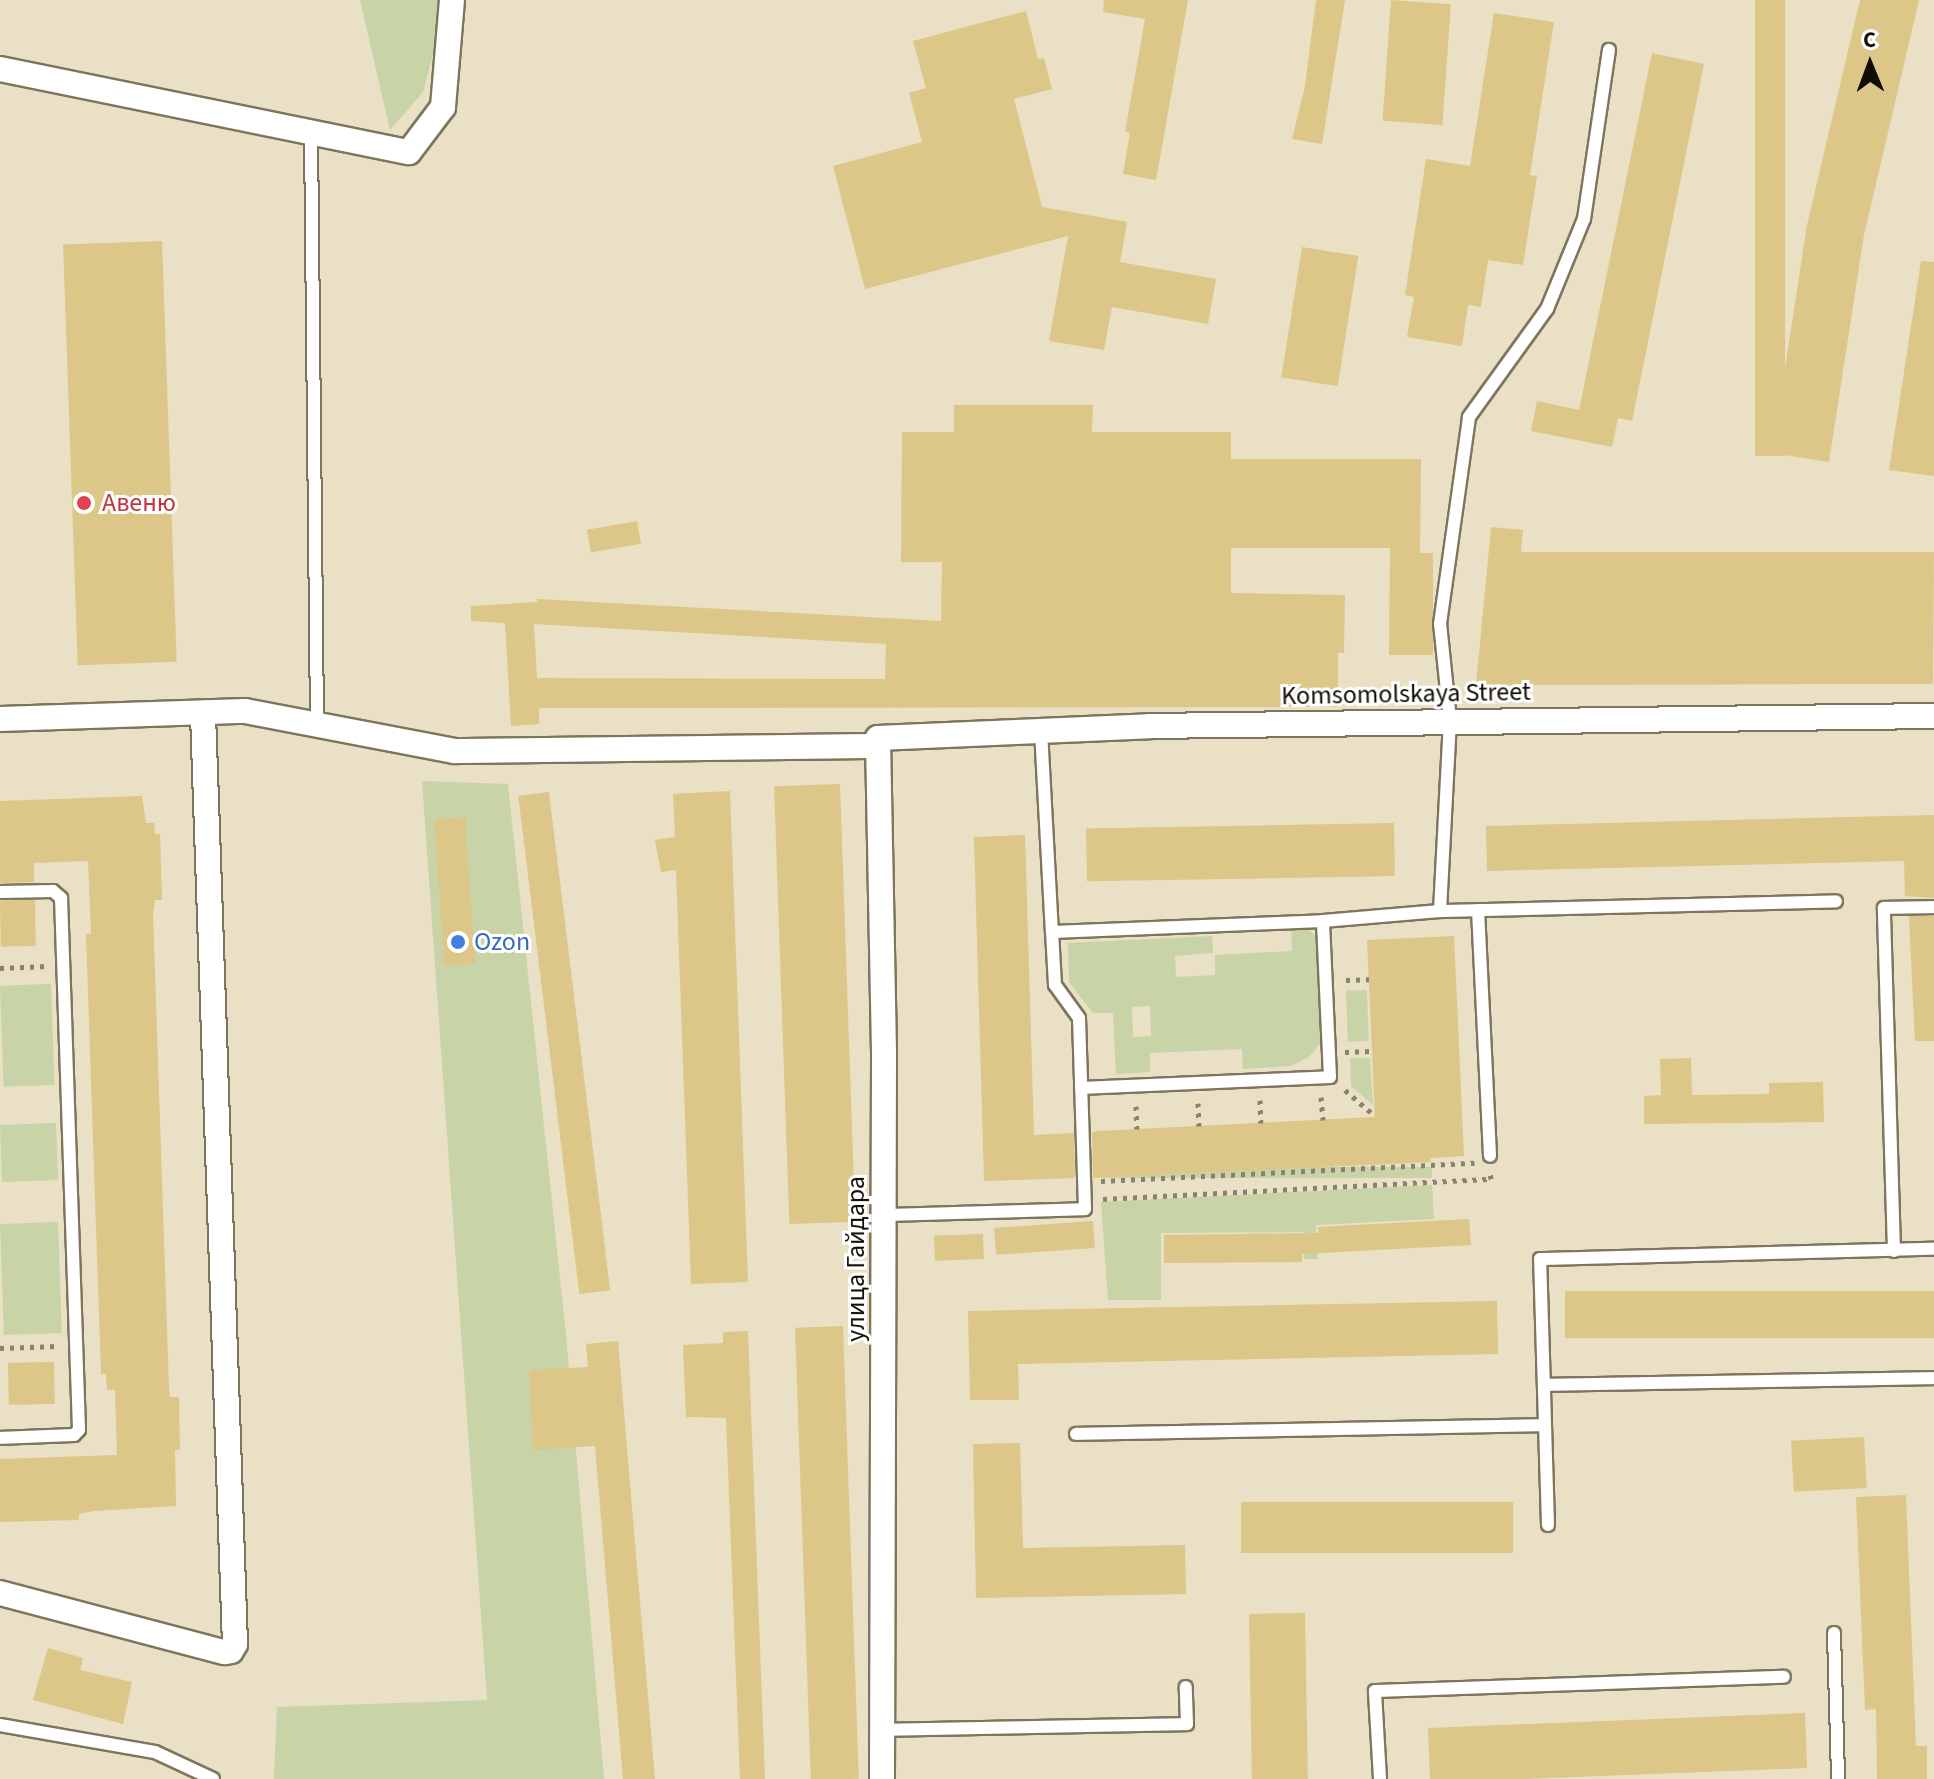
<!DOCTYPE html>
<html>
<head>
<meta charset="utf-8">
<style>
	body { margin:0 }
	#map { position:relative; width:1934px; height:1779px; overflow:hidden; background:#e9e0c5; font-family:"Source Sans 3",sans-serif }
	div>[style] { position:absolute }
	.green>* { inset:0; background:#c8d3a8; transform-origin:0 0 }
	.building>* { inset:0; background:#dcc788; transform-origin:0 0 }
	.path>* { height:5px; margin-top:-2.5px; transform-origin:0; background:repeating-linear-gradient(90deg,#898270 0 4px,transparent 0 10px) }
	.roads { filter:drop-shadow(2px 0 #7d755c) drop-shadow(-2px 0 #7d755c) drop-shadow(0 2px #7d755c) drop-shadow(0 -2px #7d755c) }
	.service>* { height:12px; margin:-6px; padding:0 6px; transform-origin:6px; border-radius:6px; background:#fff }
	.minor>* { height:24px; margin:-12px; padding:0 12px; transform-origin:12px; border-radius:12px; background:#fff }
	.dots>* { width:22px; height:22px; translate:-50% -50%; box-sizing:border-box; border:4px solid #fff; border-radius:50% }
	span { translate:-50% -50%; white-space:nowrap; text-align:center; line-height:1.15; -webkit-text-stroke:6px #fff; paint-order:stroke }
	.health-label { font-size:26px; color:#be3a42 }
	.left { translate:0 -50%; text-align:left }
	.street-label { font-size:26px; color:#100d05 }
	.shop-label { font-size:26px; color:#366cbe }
	.north { position:absolute; left:1830px; top:24px; width:80px; height:80px; -webkit-text-stroke:6px #fff; paint-order:stroke; rotate:359deg; font-size:22px; font-weight:700; line-height:32px; text-align:center; color:#100d05 }
	.north::after { content:''; display:block; margin:auto; width:28px; height:36px; background:#100d05; clip-path:polygon(50% 0,100% 100%,50% 72%,0 100%) }
</style>
</head>
<body>
<div id="map">
	<div class="green">
		<i style="clip-path:polygon(360px 0,447px 0,423px 92px,390px 130px)"></i>
		<i style="clip-path:polygon(422px 781px,508px 784px,566px 1335px,604px 1779px,274px 1779px,277px 1707px,487px 1700px)"></i>
		<i style="clip-path:polygon(evenodd,1308px 929px,1318px 939px,1323px 1040px,1309px 1057px,1291px 1066px,1243px 1069px,1242px 1049px,1150px 1053px,1150px 1072px,1116px 1074px,1113px 1013px,1093px 1013px,1069px 982px,1068px 943px,1212px 936px,1213px 953px,1175px 956px,1176px 977px,1215px 975px,1215px 955px,1292px 951px,1291px 930px,1308px 929px,1150px 1006px,1151px 1036px,1133px 1037px,1132px 1007px,1150px 1006px)"></i>
		<i style="left:51px;top:984px;width:101px;height:51px;rotate:88deg"></i>
		<i style="left:1367px;top:990px;width:51px;height:21px;rotate:88deg"></i>
		<i style="clip-path:polygon(1350px 1058px,1370px 1058px,1373px 1105px,1351px 1086px)"></i>
		<i style="left:56px;top:1123px;width:57px;height:56px;rotate:88deg"></i>
		<i style="left:1432px;top:1167px;width:11px;height:331px;rotate:90deg"></i>
		<i style="clip-path:polygon(1432px 1185px,1434px 1219px,1316px 1225px,1318px 1259px,1304px 1259px,1304px 1232px,1161px 1233px,1161px 1300px,1108px 1300px,1101px 1202px)"></i>
		<i style="left:58px;top:1222px;width:111px;height:58px;rotate:88deg"></i>
	</div>
	<div class="building">
		<i style="clip-path:polygon(1104px 0,1188px 0,1156px 180px,1123px 174px,1130px 133px,1125px 132px,1145px 19px,1103px 12px)"></i>
		<i style="clip-path:polygon(1316px 0,1345px 0,1322px 144px,1292px 139px,1305px 86px)"></i>
		<i style="left:1391px;top:0;width:60px;height:121px;rotate:4deg"></i>
		<i style="left:1755px;top:0;width:30px;height:456px"></i>
		<i style="clip-path:polygon(1860px 0,1919px 0,1864px 235px,1829px 462px,1772px 453px,1807px 225px)"></i>
		<i style="clip-path:polygon(1026px 11px,1038px 59px,1044px 58px,1052px 89px,1014px 99px,1042px 207px,1127px 222px,1120px 262px,1216px 279px,1208px 324px,1112px 307px,1104px 350px,1049px 341px,1068px 236px,865px 289px,833px 166px,922px 142px,909px 93px,926px 88px,913px 41px)"></i>
		<i style="clip-path:polygon(1494px 13px,1554px 22px,1530px 175px,1537px 176px,1523px 265px,1488px 260px,1481px 307px,1468px 305px,1462px 346px,1407px 337px,1414px 297px,1405px 295px,1426px 159px,1470px 166px)"></i>
		<i style="clip-path:polygon(1652px 53px,1704px 64px,1632px 421px,1618px 418px,1612px 447px,1531px 431px,1537px 401px,1579px 410px)"></i>
		<i style="left:162px;top:241px;width:421px;height:99px;rotate:88deg"></i>
		<i style="left:1302px;top:247px;width:57px;height:132px;rotate:9deg"></i>
		<i style="clip-path:polygon(1921px 261px,1934px 262px,1934px 476px,1889px 470px)"></i>
		<i style="clip-path:polygon(evenodd,954px 405px,1093px 405px,1092px 432px,1231px 432px,1231px 459px,1421px 459px,1420px 553px,1433px 553px,1433px 655px,1389px 655px,1390px 548px,1231px 548px,1231px 593px,1345px 595px,1344px 653px,1338px 653px,1338px 707px,539px 708px,539px 724px,511px 726px,505px 623px,471px 621px,471px 606px,537px 602px,537px 599px,941px 621px,942px 562px,901px 562px,902px 432px,954px 432px,954px 405px,534px 624px,886px 644px,885px 679px,537px 678px,534px 624px)"></i>
		<i style="left:637px;top:521px;width:23px;height:51px;rotate:80deg"></i>
		<i style="clip-path:polygon(1491px 527px,1523px 530px,1521px 552px,1934px 552px,1933px 684px,1476px 685px)"></i>
		<i style="left:840px;top:784px;width:438px;height:66px;rotate:88deg"></i>
		<i style="clip-path:polygon(730px 791px,748px 1282px,691px 1284px,676px 870px,661px 872px,655px 840px,675px 837px,673px 794px)"></i>
		<i style="left:549px;top:792px;width:502px;height:31px;rotate:83deg"></i>
		<i style="clip-path:polygon(142px 796px,146px 823px,154px 823px,155px 834px,160px 834px,162px 900px,155px 900px,153px 914px,169px 1388px,170px 1397px,179px 1397px,180px 1450px,175px 1450px,176px 1506px,93px 1511px,79px 1514px,79px 1520px,0 1522px,0 1459px,117px 1455px,115px 1390px,107px 1390px,106px 1374px,101px 1374px,86px 934px,91px 934px,88px 861px,34px 863px,34px 882px,0 883px,0 801px)"></i>
		<i style="clip-path:polygon(1934px 815px,1934px 898px,1905px 896px,1904px 861px,1487px 871px,1486px 826px)"></i>
		<i style="left:465px;top:817px;width:147px;height:31px;rotate:86deg"></i>
		<i style="left:1394px;top:823px;width:53px;height:308px;rotate:89deg"></i>
		<i style="clip-path:polygon(1025px 835px,1034px 1135px,1074px 1133px,1075px 1178px,984px 1181px,974px 837px)"></i>
		<i style="left:35px;top:900px;width:46px;height:35px;rotate:89deg"></i>
		<i style="clip-path:polygon(1909px 916px,1934px 916px,1934px 1041px,1915px 1041px)"></i>
		<i style="clip-path:polygon(1454px 936px,1464px 1156px,1430px 1158px,1431px 1162px,1093px 1178px,1092px 1133px,1097px 1131px,1375px 1117px,1367px 940px)"></i>
		<i style="clip-path:polygon(1691px 1058px,1692px 1095px,1769px 1094px,1769px 1083px,1823px 1082px,1824px 1122px,1644px 1124px,1644px 1096px,1661px 1095px,1660px 1059px)"></i>
		<i style="clip-path:polygon(1469px 1219px,1471px 1245px,1302px 1254px,1302px 1262px,1164px 1263px,1164px 1235px,1319px 1233px,1318px 1227px)"></i>
		<i style="left:1093px;top:1221px;width:27px;height:99px;rotate:86deg"></i>
		<i style="left:983px;top:1234px;width:25px;height:49px;rotate:88deg"></i>
		<i style="left:1934px;top:1291px;width:47px;height:369px;rotate:90deg"></i>
		<i style="clip-path:polygon(1497px 1301px,1498px 1354px,1018px 1364px,1019px 1400px,970px 1400px,968px 1311px)"></i>
		<i style="left:843px;top:1326px;width:453px;height:48px;rotate:88deg"></i>
		<i style="clip-path:polygon(748px 1331px,765px 1779px,740px 1779px,726px 1418px,686px 1417px,683px 1345px,723px 1343px,723px 1332px)"></i>
		<i style="clip-path:polygon(618px 1341px,655px 1779px,623px 1779px,595px 1446px,533px 1450px,529px 1370px,588px 1367px,586px 1344px)"></i>
		<i style="left:54px;top:1362px;width:42px;height:46px;rotate:89deg"></i>
		<i style="left:1864px;top:1437px;width:51px;height:73px;rotate:87deg"></i>
		<i style="clip-path:polygon(1020px 1443px,1023px 1548px,1185px 1545px,1186px 1594px,976px 1598px,973px 1444px)"></i>
		<i style="clip-path:polygon(1906px 1495px,1916px 1746px,1927px 1746px,1927px 1779px,1877px 1779px,1876px 1709px,1865px 1710px,1856px 1497px)"></i>
		<i style="left:1513px;top:1502px;width:51px;height:272px;rotate:90deg"></i>
		<i style="left:1305px;top:1613px;width:166px;height:56px;rotate:89deg"></i>
		<i style="clip-path:polygon(48px 1648px,83px 1658px,80px 1670px,132px 1682px,123px 1724px,33px 1700px)"></i>
		<i style="clip-path:polygon(1805px 1713px,1807px 1768px,1525px 1779px,1430px 1779px,1428px 1728px)"></i>
	</div>
	<div class="path">
		<i style="left:0;top:968px;width:47px;rotate:-2.4deg"></i>
		<i style="left:1346px;top:980px;width:23px;rotate:-2deg"></i>
		<i style="left:1345px;top:1052px;width:27px;rotate:-2deg"></i>
		<i style="left:1345px;top:1090px;width:35px;rotate:41deg"></i>
		<i style="left:1321px;top:1097px;width:23px;rotate:85deg"></i>
		<i style="left:1260px;top:1100px;width:23px;rotate:88deg"></i>
		<i style="left:1198px;top:1103px;width:23px;rotate:88deg"></i>
		<i style="left:1136px;top:1106px;width:23px;rotate:88deg"></i>
		<i style="left:1101px;top:1181px;width:374px;rotate:-2.8deg"></i>
		<i style="left:1103px;top:1199px;width:389px;rotate:-3deg"></i>
		<i style="left:1491px;top:1179px;width:6px;rotate:-99deg"></i>
		<i style="left:0;top:1348px;width:59px;rotate:-1.9deg"></i>
	</div>
	<div class="roads">
		<div class="service">
			<i style="left:311px;top:132px;width:594px;rotate:89.42deg"></i>
			<i style="left:1041px;top:731px;width:201px;rotate:86.9deg"></i>
			<i style="left:1052px;top:932px;width:271px;rotate:-2.3deg"></i>
			<i style="left:1323px;top:921px;width:117px;rotate:-4.9deg"></i>
			<i style="left:1440px;top:911px;width:396px;rotate:-1.4deg"></i>
			<i style="left:0;top:892px;width:53px;rotate:-1.1deg"></i>
			<i style="left:53px;top:891px;width:11px;rotate:41deg"></i>
			<i style="left:61px;top:898px;width:532px;rotate:88.06deg"></i>
			<i style="left:79px;top:1430px;width:7px;rotate:135deg"></i>
			<i style="left:74px;top:1435px;width:74px;rotate:177.7deg"></i>
			<i style="left:1478px;top:910px;width:246px;rotate:87.2deg"></i>
			<i style="left:1440px;top:911px;width:191px;rotate:-87deg"></i>
			<i style="left:1450px;top:720px;width:97px;rotate:-95.9deg"></i>
			<i style="left:1440px;top:624px;width:209px;rotate:-82deg"></i>
			<i style="left:1469px;top:417px;width:133px;rotate:-54.2deg"></i>
			<i style="left:1547px;top:309px;width:97px;rotate:-67.7deg"></i>
			<i style="left:1584px;top:219px;width:171px;rotate:-81.6deg"></i>
			<i style="left:1081px;top:1088px;width:249px;rotate:-2.5deg"></i>
			<i style="left:1330px;top:1077px;width:156px;rotate:-92.6deg"></i>
			<i style="left:885px;top:1215px;width:200px;rotate:-1.7deg"></i>
			<i style="left:1085px;top:1209px;width:191px;rotate:-91.8deg"></i>
			<i style="left:1079px;top:1018px;width:41px;rotate:-126deg"></i>
			<i style="left:1055px;top:985px;width:53px;rotate:-93.2deg"></i>
			<i style="left:1894px;top:1251px;width:343px;rotate:-91.7deg"></i>
			<i style="left:1884px;top:908px;width:50px;rotate:-1.1deg"></i>
			<i style="left:1544px;top:1385px;width:390px;rotate:-1deg"></i>
			<i style="left:1076px;top:1434px;width:469px;rotate:-1.1deg"></i>
			<i style="left:1548px;top:1525px;width:266px;rotate:-91.7deg"></i>
			<i style="left:1540px;top:1259px;width:394px;rotate:-1.5deg"></i>
			<i style="left:1834px;top:1633px;width:146px;rotate:88.4deg"></i>
			<i style="left:0;top:1725px;width:157px;rotate:9.9deg"></i>
			<i style="left:155px;top:1752px;width:64px;rotate:25deg"></i>
			<i style="left:882px;top:1730px;width:305px;rotate:-1.1deg"></i>
			<i style="left:1187px;top:1724px;width:37px;rotate:-92deg"></i>
			<i style="left:1380px;top:1779px;width:88px;rotate:-93.3deg"></i>
			<i style="left:1375px;top:1691px;width:409px;rotate:-2deg"></i>
		</div>
		<div class="minor">
			<i style="left:0;top:69px;width:417px;rotate:11.5deg"></i>
			<i style="left:409px;top:152px;width:56px;rotate:-52.9deg"></i>
			<i style="left:443px;top:107px;width:107px;rotate:-85.2deg"></i>
			<i style="left:0;top:719px;width:245px;rotate:-1.9deg"></i>
			<i style="left:245px;top:711px;width:214px;rotate:10.8deg"></i>
			<i style="left:455px;top:751px;width:423px;rotate:-0.7deg"></i>
			<i style="left:0;top:1593px;width:232px;rotate:14.8deg"></i>
			<i style="left:224px;top:1652px;width:7px;rotate:-8deg"></i>
			<i style="left:231px;top:1651px;width:8px;rotate:-60deg"></i>
			<i style="left:235px;top:1644px;width:932px;rotate:-91.97deg"></i>
			<i style="left:882px;top:1779px;width:727px;rotate:-89.84deg"></i>
			<i style="left:884px;top:1052px;width:314px;rotate:-91.1deg"></i>
			<i style="left:878px;top:738px;width:271px;rotate:-2.5deg"></i>
			<i style="left:1149px;top:726px;width:785px;rotate:-0.73deg"></i>
		</div>
	</div>
	<div class="dots">
		<i style="left:84px;top:503px;background:#e0444e"></i>
		<i style="left:458px;top:942px;background:#3f7fe0"></i>
	</div>
	<div class="health-label">
		<span class="left" style="left:102px;top:503px">Авеню</span>
	</div>
	<div class="street-label">
		<span style="left:1406px;top:694px;rotate:-1deg">Komsomolskaya Street</span>
		<span style="left:856px;top:1259px;rotate:-90deg">улица Гайдара</span>
	</div>
	<div class="shop-label">
		<span class="left" style="left:474px;top:942px">Ozon</span>
	</div>
	<div class="north">С</div>
</div>
</body>
</html>
